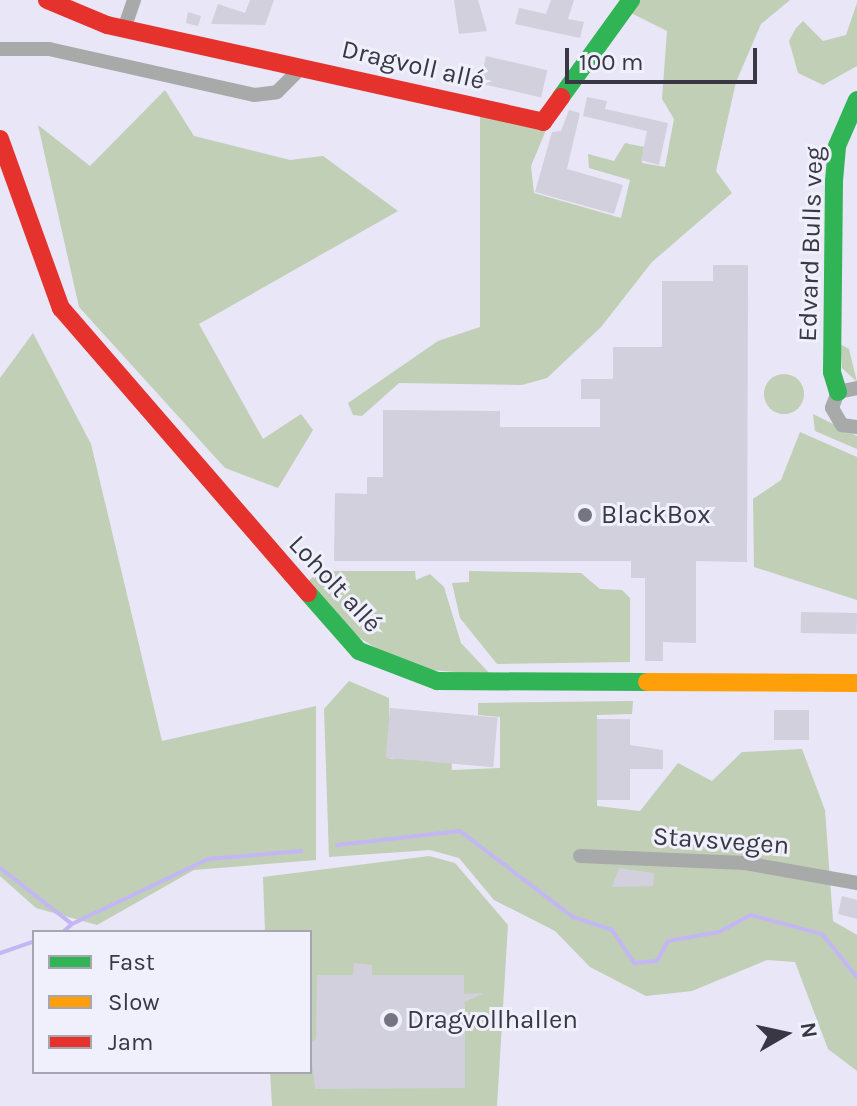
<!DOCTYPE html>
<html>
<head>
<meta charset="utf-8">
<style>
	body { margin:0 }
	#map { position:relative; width:857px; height:1106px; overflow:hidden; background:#e8e6f7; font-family:Karla,sans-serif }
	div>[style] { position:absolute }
	.green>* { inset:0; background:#c1cfb6 }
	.round { border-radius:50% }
	.stream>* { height:4px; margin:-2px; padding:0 2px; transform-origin:2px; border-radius:2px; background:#c2b7f4 }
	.building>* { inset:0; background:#d2d0dd; transform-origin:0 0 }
	.street>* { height:14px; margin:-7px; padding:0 7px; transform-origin:7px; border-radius:7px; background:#a7aaa8 }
	.fast>* { height:18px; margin:-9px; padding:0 9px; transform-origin:9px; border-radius:9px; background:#30b455 }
	.slow>* { height:18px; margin:-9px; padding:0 9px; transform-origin:9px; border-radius:9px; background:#ff9f0a }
	.jam>* { height:18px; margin:-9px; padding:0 9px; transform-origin:9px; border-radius:9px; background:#e5322d }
	.dots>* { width:22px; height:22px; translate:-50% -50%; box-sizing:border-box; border:4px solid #f0effc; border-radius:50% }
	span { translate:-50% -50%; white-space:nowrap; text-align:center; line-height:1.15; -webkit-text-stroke:6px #f0effc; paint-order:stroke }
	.street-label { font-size:26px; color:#393743 }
	.poi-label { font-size:26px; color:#393743 }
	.left { translate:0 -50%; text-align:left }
	.legend { position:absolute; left:32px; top:930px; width:280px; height:144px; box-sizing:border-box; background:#f0effc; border:2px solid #a7a5b2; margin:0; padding:10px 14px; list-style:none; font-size:24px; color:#393743 }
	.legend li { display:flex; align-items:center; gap:16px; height:40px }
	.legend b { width:40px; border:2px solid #a7a5b2 }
	.north { position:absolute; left:745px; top:994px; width:80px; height:80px; -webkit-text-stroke:6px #f0effc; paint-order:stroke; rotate:81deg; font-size:22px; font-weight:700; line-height:32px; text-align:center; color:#393743 }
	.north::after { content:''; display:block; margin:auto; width:28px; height:36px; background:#393743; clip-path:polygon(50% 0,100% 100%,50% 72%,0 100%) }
	.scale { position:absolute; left:565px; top:48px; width:192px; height:36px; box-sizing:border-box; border:4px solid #393743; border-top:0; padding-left:10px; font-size:24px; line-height:28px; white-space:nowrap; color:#393743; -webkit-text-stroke:6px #f0effc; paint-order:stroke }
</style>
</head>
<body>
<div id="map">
	<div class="green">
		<i style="clip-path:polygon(638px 0,790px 0,761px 24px,736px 82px,716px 171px,732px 193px,652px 262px,601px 327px,547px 378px,522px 385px,399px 383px,362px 416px,353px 415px,348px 403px,438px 341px,480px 327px,480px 115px,546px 130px,531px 166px,534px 193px,621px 218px,630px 180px,589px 168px,588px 154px,614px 161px,625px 143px,644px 147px,642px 163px,665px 167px,674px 119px,662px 99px,667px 31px,629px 12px)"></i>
		<i style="clip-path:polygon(857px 3px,857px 66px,823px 85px,798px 73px,789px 41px,796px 28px,803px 21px,823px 41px,846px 35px)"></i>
		<i style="clip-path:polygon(165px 90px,194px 136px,290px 160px,323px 156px,398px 211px,199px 324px,263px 439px,301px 414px,313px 430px,278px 488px,225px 468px,79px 307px,38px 125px,90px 166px)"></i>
		<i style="clip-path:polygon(33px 333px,91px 444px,162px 741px,316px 706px,316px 860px,194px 870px,97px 925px,36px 908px,0 876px,0 378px)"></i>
		<i style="clip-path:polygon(840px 344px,849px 349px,857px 382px,842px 368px)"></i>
		<i class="round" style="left:764px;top:374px;width:40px;height:40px"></i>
		<i style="clip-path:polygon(813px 414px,857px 436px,857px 449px,815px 431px)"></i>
		<i style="clip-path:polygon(800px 432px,857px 457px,857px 600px,754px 567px,753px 499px,781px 480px)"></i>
		<i style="clip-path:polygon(320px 571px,415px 571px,416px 580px,430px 574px,444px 587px,461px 643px,491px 675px,408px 668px,347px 630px,306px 583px)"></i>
		<i style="clip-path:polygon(469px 571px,581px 573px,600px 589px,622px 590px,630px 598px,630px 662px,497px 664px,460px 618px,452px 583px,469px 582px)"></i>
		<i style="clip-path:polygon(349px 681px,389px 698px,390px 759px,451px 752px,452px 770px,500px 768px,500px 717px,478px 715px,478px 703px,633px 701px,632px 714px,597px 715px,597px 806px,640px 811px,678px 763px,712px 781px,742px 752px,802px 749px,825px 810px,833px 921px,857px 935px,857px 1071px,828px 1049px,795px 962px,767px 960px,692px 991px,646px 996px,590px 967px,555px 931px,494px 900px,459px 858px,430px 850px,329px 857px,324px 709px)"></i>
		<i style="clip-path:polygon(429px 856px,455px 863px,508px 925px,497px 1106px,272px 1106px,270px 1072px,310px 1072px,310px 932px,265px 932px,263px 877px)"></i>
	</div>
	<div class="stream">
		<i style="left:337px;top:845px;width:124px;rotate:-6.5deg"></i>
		<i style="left:460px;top:831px;width:142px;rotate:37.3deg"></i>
		<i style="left:573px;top:917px;width:41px;rotate:18.4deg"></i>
		<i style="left:612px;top:930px;width:40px;rotate:56deg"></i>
		<i style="left:634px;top:963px;width:23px;rotate:-5deg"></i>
		<i style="left:657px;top:961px;width:23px;rotate:-61deg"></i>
		<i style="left:668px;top:941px;width:52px;rotate:-10deg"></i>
		<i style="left:719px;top:932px;width:36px;rotate:-28deg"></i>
		<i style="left:751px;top:915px;width:73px;rotate:15deg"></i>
		<i style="left:822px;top:934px;width:55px;rotate:50.9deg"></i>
		<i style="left:0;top:868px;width:91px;rotate:37.9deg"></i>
		<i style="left:72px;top:924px;width:151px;rotate:-25.5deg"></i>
		<i style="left:208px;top:859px;width:94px;rotate:-4.9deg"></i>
		<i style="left:63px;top:932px;width:12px;rotate:-42deg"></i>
		<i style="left:0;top:953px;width:36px;rotate:-19deg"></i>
	</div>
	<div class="building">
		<i style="clip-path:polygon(250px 0,274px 0,265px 25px,211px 24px,218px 4px,245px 13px)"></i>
		<i style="clip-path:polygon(454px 0,478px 0,487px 31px,459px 34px)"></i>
		<i style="clip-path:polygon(551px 0,574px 0,568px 19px,584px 22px,580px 38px,515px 24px,519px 8px,546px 14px)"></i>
		<i style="clip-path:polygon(188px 12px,201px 16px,198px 26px,186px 23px)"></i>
		<i style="left:486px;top:56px;width:63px;height:28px;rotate:13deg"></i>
		<i style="clip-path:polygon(587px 97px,607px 101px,605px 109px,668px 123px,659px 165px,641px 160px,647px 131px,583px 116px)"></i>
		<i style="clip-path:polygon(569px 110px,580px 113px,567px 169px,623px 185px,614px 214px,535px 192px,552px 132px,561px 131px)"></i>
		<i style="clip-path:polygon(713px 265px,748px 265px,747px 562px,696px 561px,696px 643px,663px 642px,663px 661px,645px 661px,645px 578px,631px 578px,631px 561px,334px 561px,335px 493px,367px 494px,367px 477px,383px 477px,383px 410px,500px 411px,500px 427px,600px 427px,600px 399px,581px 399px,581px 379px,613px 379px,613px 347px,662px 347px,662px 281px,713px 281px)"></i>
		<i style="left:801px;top:612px;width:56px;height:21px;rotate:1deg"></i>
		<i style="left:390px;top:708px;width:108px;height:50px;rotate:5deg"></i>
		<i style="left:774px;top:710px;width:35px;height:30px"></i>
		<i style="clip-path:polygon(597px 719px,630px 719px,630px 745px,663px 750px,663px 769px,630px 769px,630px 800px,597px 800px)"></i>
		<i style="clip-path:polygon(619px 868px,654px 873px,653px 886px,612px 887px)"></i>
		<i style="clip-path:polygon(842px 896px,857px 900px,857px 919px,838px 914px)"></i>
		<i style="clip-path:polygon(354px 963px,372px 965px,372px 975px,464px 975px,464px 994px,484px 993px,465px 1002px,465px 1088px,315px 1089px,310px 1043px,316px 1039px,317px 975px,353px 975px)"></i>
	</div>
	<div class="street">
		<i style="left:124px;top:29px;width:31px;rotate:-71deg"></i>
		<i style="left:0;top:49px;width:49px"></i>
		<i style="left:49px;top:49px;width:210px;rotate:12.6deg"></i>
		<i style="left:254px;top:95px;width:23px;rotate:-7deg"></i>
		<i style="left:277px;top:92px;width:33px;rotate:-45deg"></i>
		<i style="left:857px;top:388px;width:19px;rotate:168deg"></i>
		<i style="left:838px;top:392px;width:17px;rotate:111deg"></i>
		<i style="left:832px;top:408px;width:20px;rotate:60deg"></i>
		<i style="left:842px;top:425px;width:15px;rotate:8deg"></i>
		<i style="left:580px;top:856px;width:165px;rotate:2.4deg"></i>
		<i style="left:745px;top:863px;width:114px;rotate:10.1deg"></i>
	</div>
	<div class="fast">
		<i style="left:561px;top:97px;width:120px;rotate:-54.2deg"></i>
		<i style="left:838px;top:392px;width:21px;rotate:-107deg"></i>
		<i style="left:832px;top:372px;width:191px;rotate:-89.4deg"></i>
		<i style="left:834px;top:181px;width:35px;rotate:-85deg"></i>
		<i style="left:837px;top:146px;width:50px;rotate:-66.5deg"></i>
		<i style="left:308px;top:593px;width:77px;rotate:48.7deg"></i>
		<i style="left:359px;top:651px;width:84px;rotate:21deg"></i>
		<i style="left:437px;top:681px;width:210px;rotate:0.3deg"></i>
	</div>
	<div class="slow">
		<i style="left:647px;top:682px;width:210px;rotate:0.3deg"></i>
	</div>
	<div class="jam">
		<i style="left:47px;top:0;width:65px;rotate:22.6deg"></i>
		<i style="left:107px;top:25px;width:447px;rotate:12.5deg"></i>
		<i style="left:543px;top:122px;width:31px;rotate:-54deg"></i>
		<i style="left:0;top:139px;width:180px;rotate:70.2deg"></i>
		<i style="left:61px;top:308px;width:377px;rotate:49.1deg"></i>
	</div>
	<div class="dots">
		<i style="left:585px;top:515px;background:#767482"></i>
		<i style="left:391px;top:1020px;background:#767482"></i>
	</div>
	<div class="street-label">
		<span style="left:413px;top:65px;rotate:13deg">Dragvoll allé</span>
		<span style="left:811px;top:244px;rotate:-88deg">Edvard Bulls veg</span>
		<span style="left:335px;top:584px;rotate:47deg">Loholt allé</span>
		<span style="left:721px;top:841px;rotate:4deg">Stavsvegen</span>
	</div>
	<div class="poi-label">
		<span class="left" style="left:601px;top:515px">BlackBox</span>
		<span class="left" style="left:407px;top:1020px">Dragvollhallen</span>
	</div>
	<ul class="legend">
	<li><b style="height:10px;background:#30b455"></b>Fast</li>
	<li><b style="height:10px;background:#ff9f0a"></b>Slow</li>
	<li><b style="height:10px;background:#e5322d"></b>Jam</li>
	</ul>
	<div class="north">N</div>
	<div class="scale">100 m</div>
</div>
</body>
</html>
